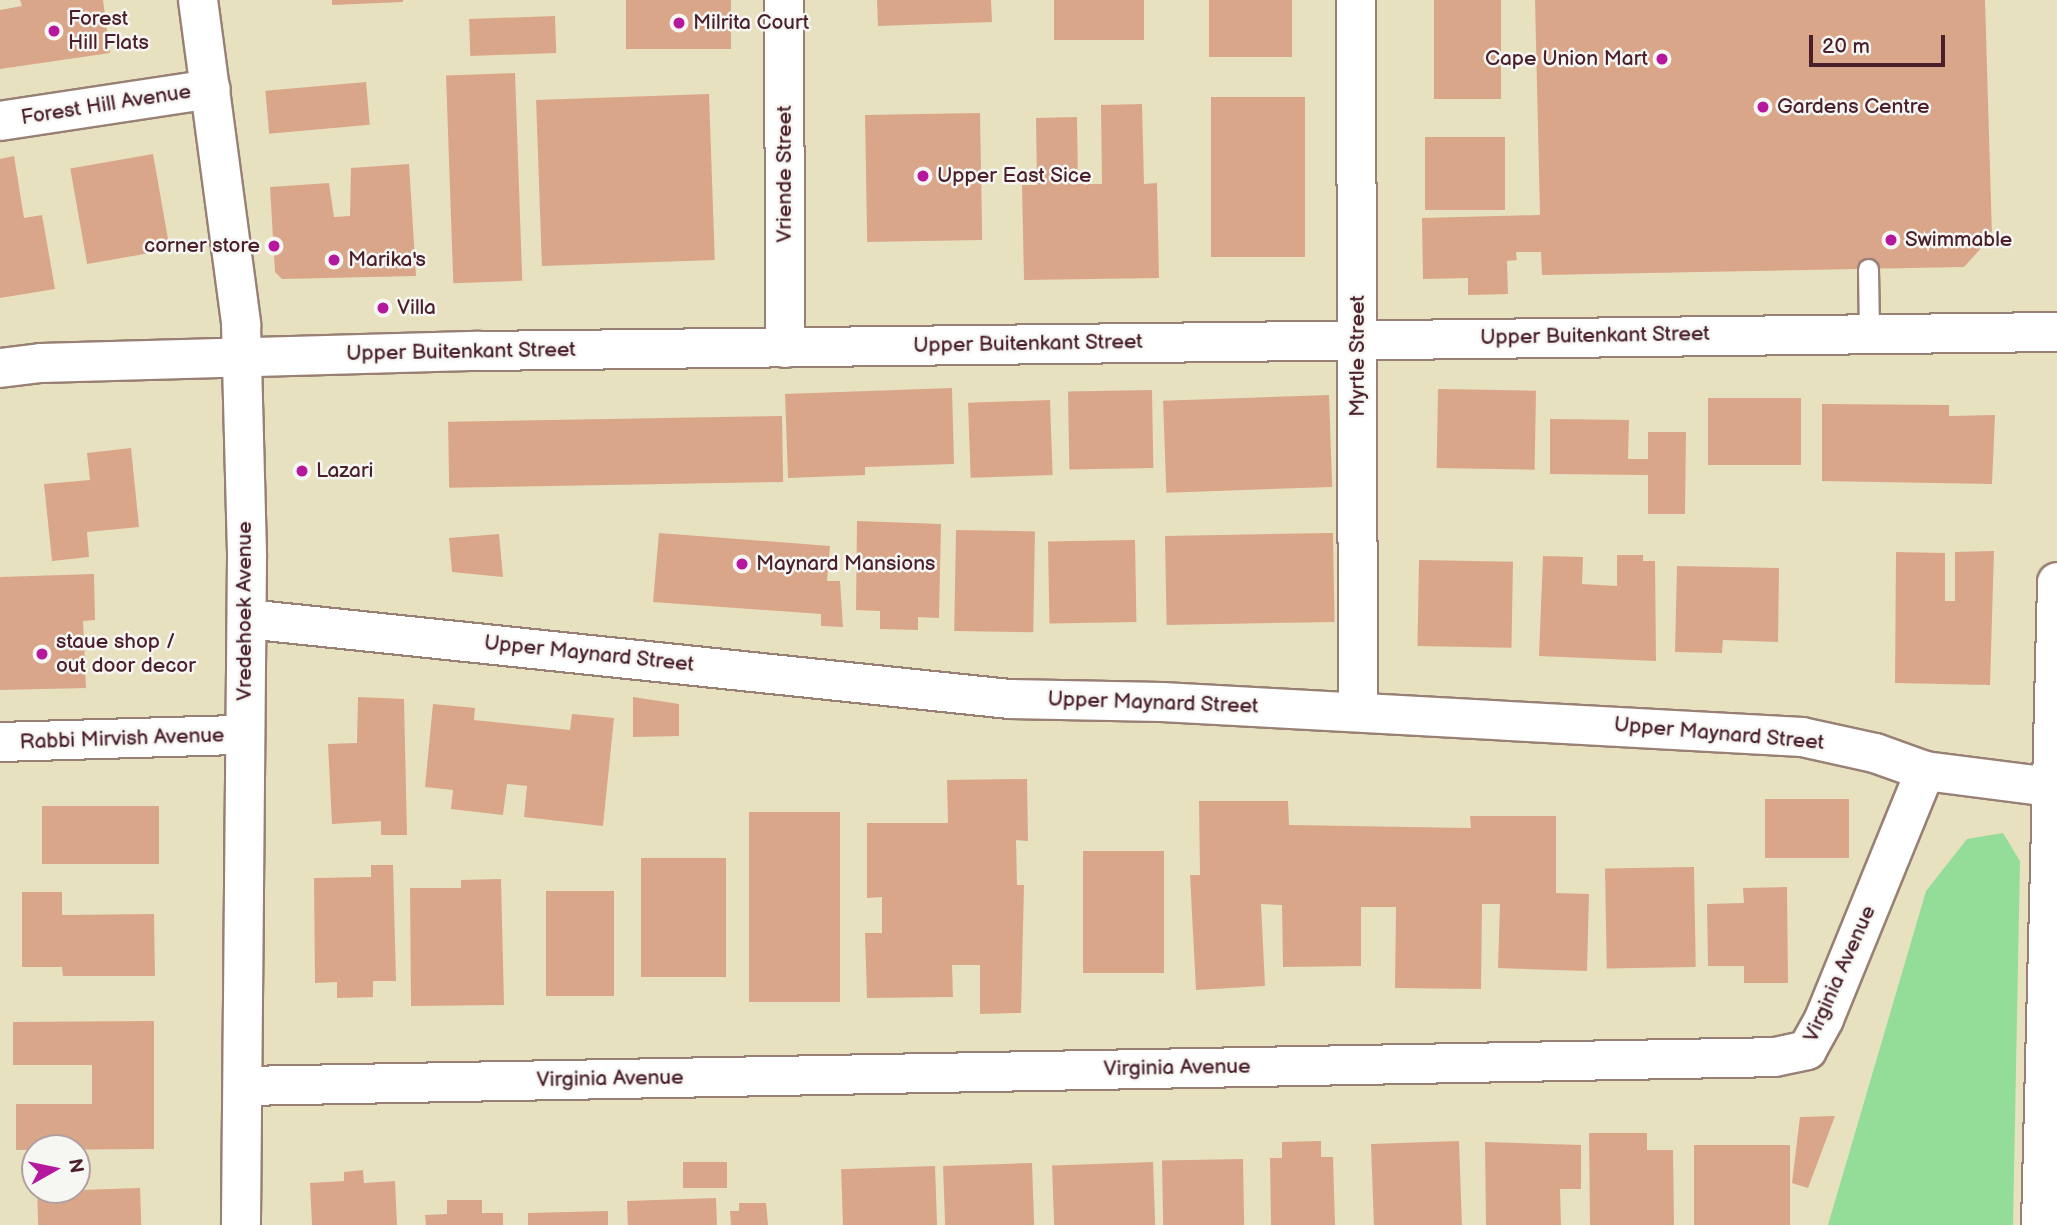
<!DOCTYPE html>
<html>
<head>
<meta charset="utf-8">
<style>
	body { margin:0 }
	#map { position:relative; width:2057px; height:1225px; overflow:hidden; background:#e8e1bf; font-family:"Balsamiq Sans",sans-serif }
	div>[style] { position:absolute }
	.green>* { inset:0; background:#93dd98 }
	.building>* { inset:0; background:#d9a68a; transform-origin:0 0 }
	.roads { filter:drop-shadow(2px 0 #998075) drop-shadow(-2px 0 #998075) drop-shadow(0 2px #998075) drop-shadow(0 -2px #998075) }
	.lane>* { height:19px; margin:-9.5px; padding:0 9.5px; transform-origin:9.5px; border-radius:9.5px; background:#fff }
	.street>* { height:38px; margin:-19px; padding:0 19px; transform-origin:19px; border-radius:19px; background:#fff }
	.secondary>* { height:38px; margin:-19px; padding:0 19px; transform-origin:19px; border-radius:19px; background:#fff }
	.dots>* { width:19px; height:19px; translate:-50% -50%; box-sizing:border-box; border:4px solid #f6f6f2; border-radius:50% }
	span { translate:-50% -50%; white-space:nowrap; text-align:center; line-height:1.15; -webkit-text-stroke:5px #f6f6f2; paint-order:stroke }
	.poi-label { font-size:21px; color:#4a1f2b }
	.left { translate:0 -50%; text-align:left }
	.right { translate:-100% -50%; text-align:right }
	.street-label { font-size:21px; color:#4a1f2b }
	.north { position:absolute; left:21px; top:1134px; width:70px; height:70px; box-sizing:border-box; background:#f6f6f2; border:2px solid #b1a0a2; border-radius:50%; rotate:81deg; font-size:19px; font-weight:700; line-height:28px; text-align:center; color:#4a1f2b }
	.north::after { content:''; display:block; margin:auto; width:24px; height:32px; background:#b5179e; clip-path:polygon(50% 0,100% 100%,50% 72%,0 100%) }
	.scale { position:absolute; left:1809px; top:35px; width:136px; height:32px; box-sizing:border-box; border:4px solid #4a1f2b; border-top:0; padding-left:9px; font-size:21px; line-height:24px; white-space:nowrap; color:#4a1f2b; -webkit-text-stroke:5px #f6f6f2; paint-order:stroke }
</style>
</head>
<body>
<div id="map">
	<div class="green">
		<i style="clip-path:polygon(2003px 833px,2020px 861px,2013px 1225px,1828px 1225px,1926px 891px,1967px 839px)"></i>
	</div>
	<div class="building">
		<i style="clip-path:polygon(20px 0,103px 0,110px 53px,0 69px,0 10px,22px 6px)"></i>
		<i style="clip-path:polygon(332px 0,403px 0,403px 2px,332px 5px)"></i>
		<i style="left:626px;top:0;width:105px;height:49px"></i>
		<i style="clip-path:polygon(877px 0,991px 0,992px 22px,878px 26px)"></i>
		<i style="left:1054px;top:0;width:90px;height:40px"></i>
		<i style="left:1209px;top:0;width:83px;height:57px"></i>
		<i style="left:1434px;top:0;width:67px;height:99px"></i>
		<i style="clip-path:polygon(1535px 0,1985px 0,1992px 236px,1964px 267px,1542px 275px,1541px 252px,1516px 252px,1517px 260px,1507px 261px,1508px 294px,1468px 295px,1468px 278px,1423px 279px,1422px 218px,1540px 215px)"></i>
		<i style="left:555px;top:16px;width:37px;height:86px;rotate:88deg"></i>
		<i style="left:515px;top:73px;width:208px;height:69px;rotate:88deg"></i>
		<i style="left:366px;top:82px;width:43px;height:101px;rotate:85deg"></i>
		<i style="left:709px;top:94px;width:166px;height:173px;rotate:88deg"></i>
		<i style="left:1211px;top:97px;width:94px;height:160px"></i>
		<i style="clip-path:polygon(1142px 104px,1144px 184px,1157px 183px,1159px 278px,1024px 280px,1022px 185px,1037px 185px,1036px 118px,1077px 117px,1078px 184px,1102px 184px,1101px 105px)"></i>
		<i style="left:980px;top:113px;width:127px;height:115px;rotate:89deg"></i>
		<i style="left:1425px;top:137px;width:80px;height:73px"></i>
		<i style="left:153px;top:154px;width:97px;height:84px;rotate:80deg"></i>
		<i style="clip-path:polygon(14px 156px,24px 218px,42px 215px,55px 289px,0 298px,0 159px)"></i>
		<i style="clip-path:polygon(409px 164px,416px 276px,282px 279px,275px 272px,270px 187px,329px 183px,334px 217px,350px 216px,351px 168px)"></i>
		<i style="clip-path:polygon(952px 388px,954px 464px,865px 467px,865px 475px,788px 478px,785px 394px)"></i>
		<i style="left:1438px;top:389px;width:98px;height:79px;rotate:1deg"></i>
		<i style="left:1152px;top:390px;width:78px;height:84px;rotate:89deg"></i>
		<i style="left:1329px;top:395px;width:92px;height:166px;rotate:88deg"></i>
		<i style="left:1708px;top:398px;width:93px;height:67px"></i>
		<i style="left:1050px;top:400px;width:75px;height:82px;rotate:88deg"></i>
		<i style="clip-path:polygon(1822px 404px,1949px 405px,1949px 416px,1995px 415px,1992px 484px,1822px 481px)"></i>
		<i style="left:782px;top:416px;width:66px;height:334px;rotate:89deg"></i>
		<i style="clip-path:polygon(1550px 419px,1629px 420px,1628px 459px,1648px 459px,1648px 432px,1686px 432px,1685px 514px,1648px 514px,1648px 475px,1550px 474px)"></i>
		<i style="clip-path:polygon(131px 448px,139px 527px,87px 532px,89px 557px,52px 561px,44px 484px,90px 480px,87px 453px)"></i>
		<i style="clip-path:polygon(857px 521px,941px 524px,939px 618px,918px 617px,918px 630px,880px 629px,880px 611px,856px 610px)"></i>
		<i style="left:956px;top:530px;width:79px;height:101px;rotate:1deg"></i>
		<i style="clip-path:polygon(659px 533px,830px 546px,827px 581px,840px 581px,843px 627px,821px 626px,821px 614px,653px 602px)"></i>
		<i style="left:1333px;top:533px;width:89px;height:168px;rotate:89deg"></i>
		<i style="clip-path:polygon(499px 534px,503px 577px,452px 572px,449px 538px)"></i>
		<i style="left:1135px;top:540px;width:82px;height:87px;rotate:89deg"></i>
		<i style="clip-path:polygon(1994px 551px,1990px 685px,1895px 683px,1896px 552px,1945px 553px,1945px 601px,1955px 601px,1955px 552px)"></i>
		<i style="clip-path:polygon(1617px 555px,1643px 555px,1643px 561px,1655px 561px,1656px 661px,1539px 656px,1543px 556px,1583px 557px,1582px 584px,1617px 586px)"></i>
		<i style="left:1419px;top:560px;width:94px;height:86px;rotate:1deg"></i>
		<i style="clip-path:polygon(1677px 566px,1779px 568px,1778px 642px,1723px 640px,1722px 653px,1675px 652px)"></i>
		<i style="clip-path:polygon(94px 574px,95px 620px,83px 621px,86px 688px,0 690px,0 577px)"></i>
		<i style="clip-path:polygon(358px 697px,404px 699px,407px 835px,381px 835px,381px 821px,332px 824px,328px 744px,357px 743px)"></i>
		<i style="clip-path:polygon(633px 697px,679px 704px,679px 736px,633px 737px)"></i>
		<i style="clip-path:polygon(433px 704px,475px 708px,474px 720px,570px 730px,572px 714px,614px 718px,603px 826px,524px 817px,527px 786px,507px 784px,503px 815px,451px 809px,453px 790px,425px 787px)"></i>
		<i style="clip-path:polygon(1027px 779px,1028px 841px,1016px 840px,1017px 885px,1024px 885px,1021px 1013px,980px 1014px,980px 965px,952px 965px,953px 997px,867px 998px,865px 933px,882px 933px,882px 897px,867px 898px,867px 823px,948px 823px,947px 780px)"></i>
		<i style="left:1765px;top:799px;width:84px;height:59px"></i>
		<i style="clip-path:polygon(1199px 801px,1288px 801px,1289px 825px,1471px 828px,1470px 816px,1556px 816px,1556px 893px,1589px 894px,1587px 971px,1498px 968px,1500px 904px,1482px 904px,1481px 989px,1395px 988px,1396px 907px,1361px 907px,1361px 966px,1283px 967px,1282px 905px,1261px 904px,1265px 986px,1196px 990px,1190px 875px,1200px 875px)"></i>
		<i style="left:159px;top:806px;width:58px;height:117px;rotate:90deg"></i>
		<i style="left:840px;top:812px;width:190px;height:91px;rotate:90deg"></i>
		<i style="left:1164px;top:851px;width:122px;height:81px;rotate:90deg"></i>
		<i style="left:641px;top:858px;width:85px;height:119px"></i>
		<i style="clip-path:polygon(371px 865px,393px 865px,396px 981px,373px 981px,373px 997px,337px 998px,337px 982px,315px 983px,314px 878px,371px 877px)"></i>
		<i style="left:1694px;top:867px;width:100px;height:89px;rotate:89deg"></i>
		<i style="clip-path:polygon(501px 879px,504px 1005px,411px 1006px,410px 888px,461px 888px,461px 880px)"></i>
		<i style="clip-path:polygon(1787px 887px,1788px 983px,1744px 983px,1744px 966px,1708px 966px,1707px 904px,1744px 903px,1743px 888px)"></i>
		<i style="left:614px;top:891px;width:105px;height:68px;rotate:90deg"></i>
		<i style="clip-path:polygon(22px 892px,62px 892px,62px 915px,154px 914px,155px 976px,63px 976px,62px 967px,22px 967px)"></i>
		<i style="clip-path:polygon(154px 1021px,154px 1149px,16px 1150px,16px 1104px,92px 1104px,92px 1065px,13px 1065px,13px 1022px)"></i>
		<i style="clip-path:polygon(1835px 1116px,1808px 1188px,1792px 1183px,1800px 1117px)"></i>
		<i style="clip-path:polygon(1589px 1133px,1647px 1133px,1647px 1150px,1673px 1150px,1674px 1225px,1590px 1225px)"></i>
		<i style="clip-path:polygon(1321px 1141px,1321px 1157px,1333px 1157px,1335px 1225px,1271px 1225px,1270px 1158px,1282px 1158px,1282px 1142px)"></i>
		<i style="left:1459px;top:1141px;width:84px;height:88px;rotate:88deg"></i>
		<i style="clip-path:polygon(1485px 1142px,1581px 1145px,1581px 1189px,1560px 1189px,1561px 1225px,1486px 1225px)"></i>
		<i style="left:1694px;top:1145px;width:96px;height:80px"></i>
		<i style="left:1243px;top:1159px;width:66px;height:81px;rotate:89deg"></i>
		<i style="left:727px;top:1162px;width:26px;height:44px;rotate:90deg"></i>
		<i style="left:1153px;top:1162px;width:63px;height:101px;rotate:88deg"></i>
		<i style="left:1032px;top:1163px;width:62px;height:89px;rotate:88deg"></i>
		<i style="left:935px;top:1166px;width:59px;height:94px;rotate:88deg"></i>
		<i style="clip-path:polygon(363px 1170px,364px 1183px,395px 1181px,397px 1225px,312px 1225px,310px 1183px,344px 1181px,344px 1172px)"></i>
		<i style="left:140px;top:1188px;width:37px;height:103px;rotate:88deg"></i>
		<i style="left:716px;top:1198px;width:27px;height:89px;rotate:88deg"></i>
		<i style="clip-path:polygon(447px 1200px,482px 1200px,482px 1213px,503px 1213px,503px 1225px,426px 1225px,425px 1215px,447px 1214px)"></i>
		<i style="clip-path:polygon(739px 1203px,766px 1203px,768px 1225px,731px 1225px,730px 1211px,739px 1211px)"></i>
		<i style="clip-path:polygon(608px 1211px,608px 1225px,528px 1225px,528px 1213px)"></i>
	</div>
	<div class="roads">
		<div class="lane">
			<i style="left:1868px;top:269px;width:64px;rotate:89.1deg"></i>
		</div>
		<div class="street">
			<i style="left:198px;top:0;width:327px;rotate:82.4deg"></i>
			<i style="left:241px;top:324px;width:234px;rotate:88.5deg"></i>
			<i style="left:247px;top:558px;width:667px;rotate:90.52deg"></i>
			<i style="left:784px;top:0;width:348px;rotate:89.8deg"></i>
			<i style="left:1356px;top:0;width:711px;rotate:89.84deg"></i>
			<i style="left:0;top:121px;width:213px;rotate:-8.6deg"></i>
			<i style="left:247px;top:619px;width:767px;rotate:5.99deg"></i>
			<i style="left:1010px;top:699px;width:152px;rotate:1.1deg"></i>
			<i style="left:1162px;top:702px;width:641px;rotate:3.13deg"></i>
			<i style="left:1802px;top:737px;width:75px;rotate:12.4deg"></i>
			<i style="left:1875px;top:753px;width:53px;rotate:19.8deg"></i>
			<i style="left:1925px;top:771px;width:133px;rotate:7.3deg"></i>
			<i style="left:0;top:742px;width:243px;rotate:-1.7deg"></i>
			<i style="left:243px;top:1086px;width:1532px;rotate:-1.08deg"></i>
			<i style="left:1775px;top:1057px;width:33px;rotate:-12deg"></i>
			<i style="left:1807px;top:1050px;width:35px;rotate:-61deg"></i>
			<i style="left:1824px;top:1019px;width:268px;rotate:-67.8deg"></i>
			<i style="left:2041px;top:1225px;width:643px;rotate:-88.57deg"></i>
		</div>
		<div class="secondary">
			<i style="left:0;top:368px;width:41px;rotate:-7deg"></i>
			<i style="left:41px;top:363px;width:438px;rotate:-1.6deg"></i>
			<i style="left:479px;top:351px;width:1578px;rotate:-0.69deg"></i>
		</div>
	</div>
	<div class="dots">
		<i style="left:679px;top:23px;background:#b5179e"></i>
		<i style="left:54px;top:31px;background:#b5179e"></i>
		<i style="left:1662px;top:59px;background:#b5179e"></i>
		<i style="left:1763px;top:107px;background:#b5179e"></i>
		<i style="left:923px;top:176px;background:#b5179e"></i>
		<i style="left:1891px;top:240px;background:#b5179e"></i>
		<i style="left:274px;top:246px;background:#b5179e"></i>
		<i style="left:334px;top:260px;background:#b5179e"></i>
		<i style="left:383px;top:308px;background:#b5179e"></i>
		<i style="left:302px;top:471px;background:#b5179e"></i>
		<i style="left:742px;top:564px;background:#b5179e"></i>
		<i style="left:42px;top:654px;background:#b5179e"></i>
	</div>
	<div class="poi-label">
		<span class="left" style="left:68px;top:31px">Forest<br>Hill Flats</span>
		<span class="left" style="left:693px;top:23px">Milrita Court</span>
		<span class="right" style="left:1648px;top:59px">Cape Union Mart</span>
		<span class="left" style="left:1777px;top:107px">Gardens Centre</span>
		<span class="left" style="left:937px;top:176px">Upper East Sice</span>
		<span class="left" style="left:1905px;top:240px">Swimmable</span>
		<span class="right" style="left:260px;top:246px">corner store</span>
		<span class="left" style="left:348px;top:260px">Marika's</span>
		<span class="left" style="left:397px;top:308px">Villa</span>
		<span class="left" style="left:316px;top:471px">Lazari</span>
		<span class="left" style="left:756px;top:564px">Maynard Mansions</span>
		<span class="left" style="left:56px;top:654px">staue shop /<br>out door decor</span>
	</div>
	<div class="street-label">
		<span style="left:106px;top:105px;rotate:-9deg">Forest Hill Avenue</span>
		<span style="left:785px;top:174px;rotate:-90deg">Vriende Street</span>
		<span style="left:1595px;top:336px;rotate:-1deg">Upper Buitenkant Street</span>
		<span style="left:1028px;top:344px;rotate:-1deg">Upper Buitenkant Street</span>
		<span style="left:461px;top:352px;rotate:-1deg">Upper Buitenkant Street</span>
		<span style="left:1358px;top:356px;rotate:-90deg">Myrtle Street</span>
		<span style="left:245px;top:611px;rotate:-90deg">Vredehoek Avenue</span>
		<span style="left:589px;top:654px;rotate:6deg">Upper Maynard Street</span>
		<span style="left:1153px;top:703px;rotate:2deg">Upper Maynard Street</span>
		<span style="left:1719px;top:734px;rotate:5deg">Upper Maynard Street</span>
		<span style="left:122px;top:739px;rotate:-2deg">Rabbi Mirvish Avenue</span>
		<span style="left:1840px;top:974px;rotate:-66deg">Virginia Avenue</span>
		<span style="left:1177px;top:1068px;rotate:-1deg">Virginia Avenue</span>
		<span style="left:610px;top:1079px;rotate:-1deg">Virginia Avenue</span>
	</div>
	<div class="north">N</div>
	<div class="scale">20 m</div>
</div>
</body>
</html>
